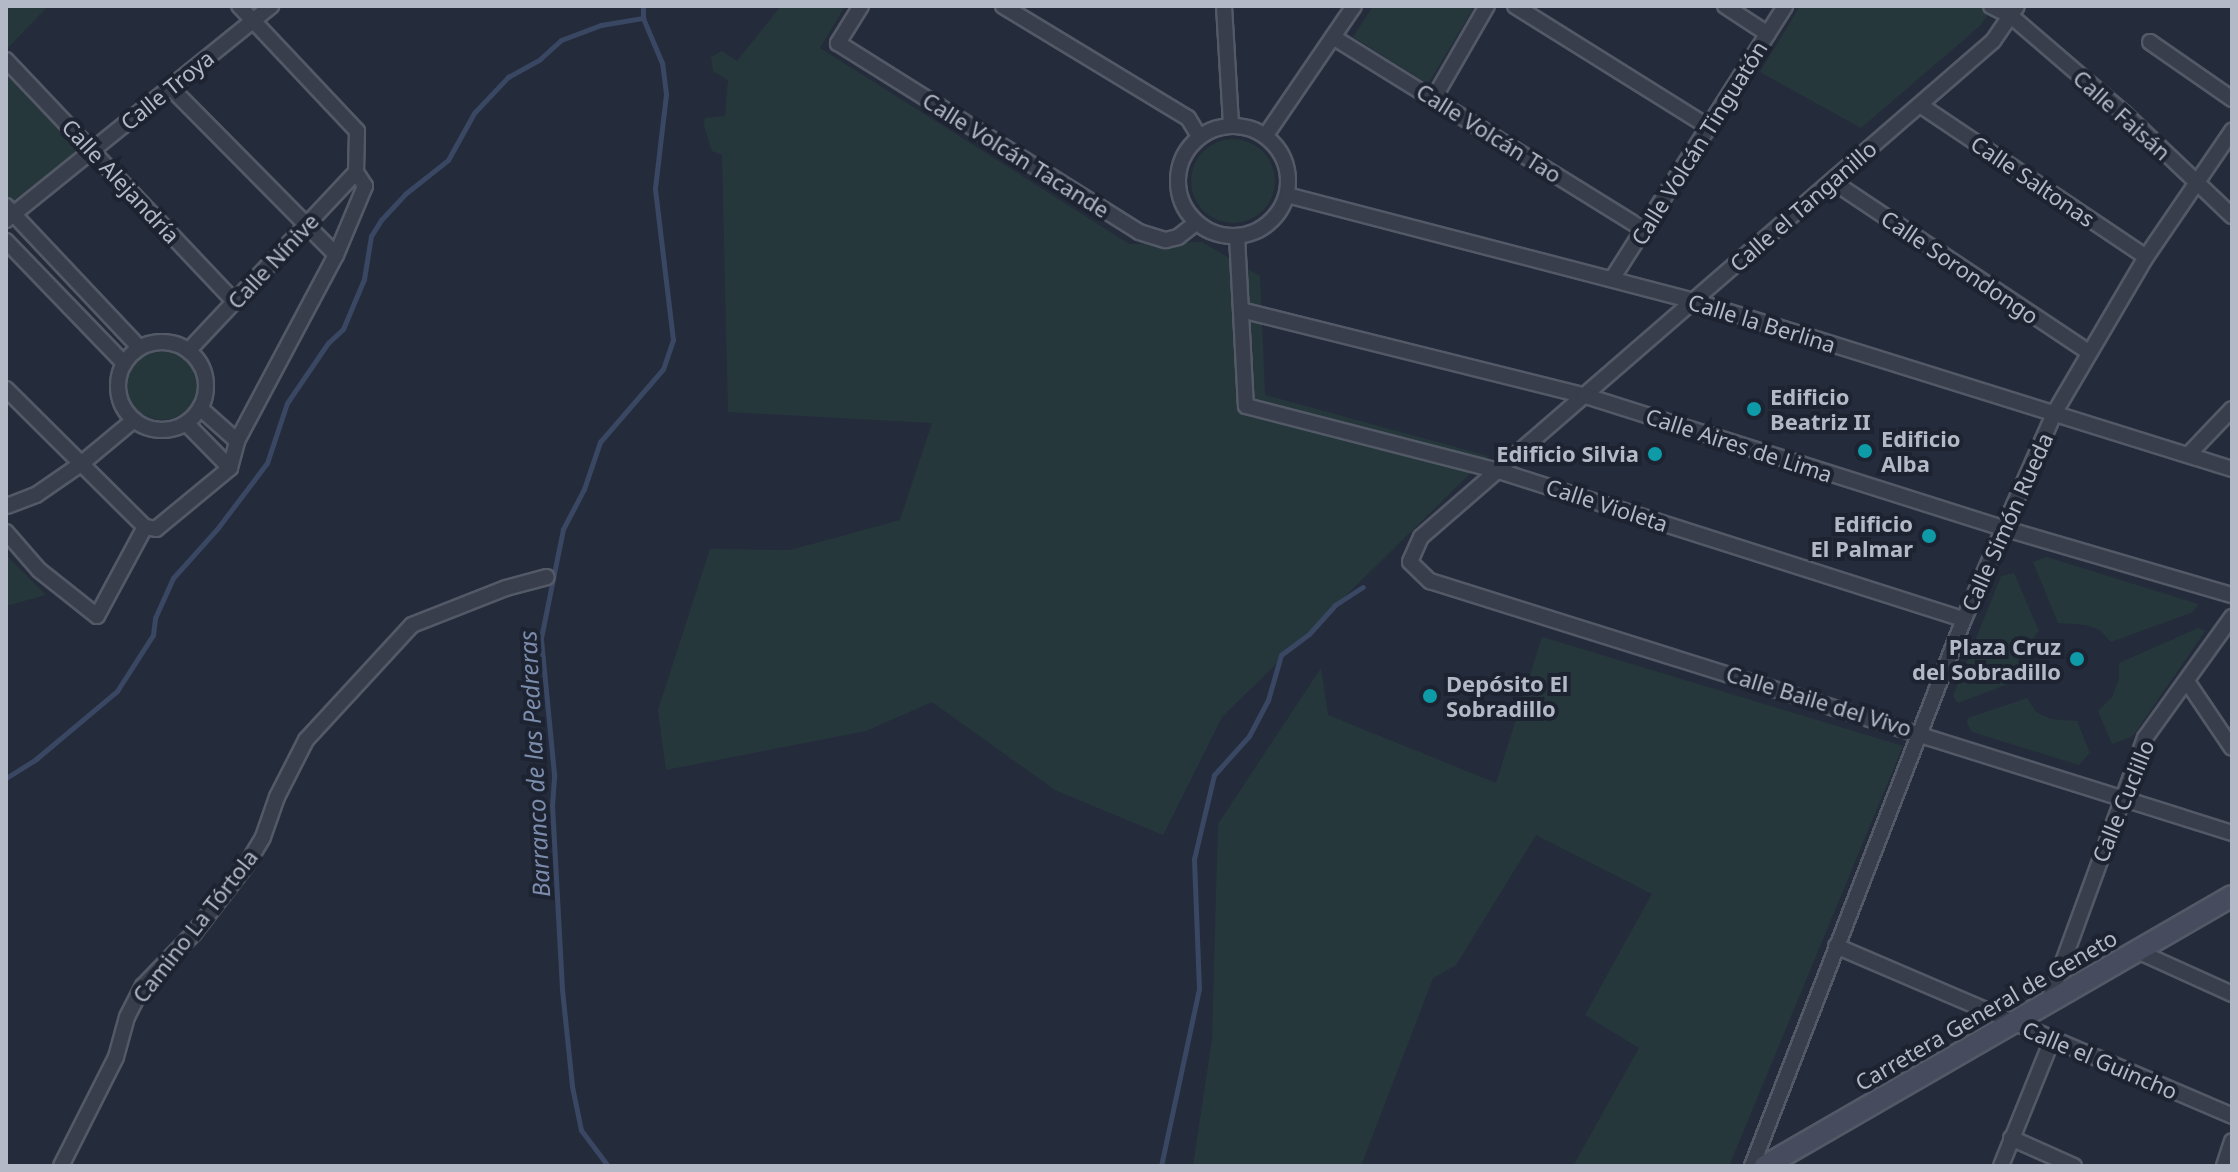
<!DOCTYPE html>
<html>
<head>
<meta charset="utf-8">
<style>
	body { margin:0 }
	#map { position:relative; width:2238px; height:1172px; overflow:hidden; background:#242b3b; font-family:"Noto Sans",sans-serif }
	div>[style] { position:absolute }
	.green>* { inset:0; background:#26373c }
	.round { border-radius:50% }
	.stream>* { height:5px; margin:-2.5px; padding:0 2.5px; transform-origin:2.5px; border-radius:2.5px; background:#3a4763 }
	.roads { filter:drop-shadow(2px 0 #535966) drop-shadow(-2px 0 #535966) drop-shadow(0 2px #535966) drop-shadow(0 -2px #535966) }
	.minor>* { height:14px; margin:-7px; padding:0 7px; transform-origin:7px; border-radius:7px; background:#383e4b }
	.minor>.ring { margin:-7px; padding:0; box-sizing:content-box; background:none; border:14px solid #383e4b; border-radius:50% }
	.secondary>* { height:20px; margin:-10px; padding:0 10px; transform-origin:10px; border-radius:10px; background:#464c5e }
	.dots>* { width:22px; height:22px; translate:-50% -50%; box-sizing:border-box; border:4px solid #1d2330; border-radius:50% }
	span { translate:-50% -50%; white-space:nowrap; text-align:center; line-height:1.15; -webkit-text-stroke:8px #1d2330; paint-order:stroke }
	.street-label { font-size:22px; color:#b3b9c7 }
	.poi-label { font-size:22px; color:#b3b9c7; font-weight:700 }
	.left { translate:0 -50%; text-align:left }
	.right { translate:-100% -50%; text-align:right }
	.water-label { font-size:24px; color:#7c8cad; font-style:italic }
	.frame { position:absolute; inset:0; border:8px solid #b3b9c7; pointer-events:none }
</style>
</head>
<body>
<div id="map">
	<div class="green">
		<i style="clip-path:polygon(6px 6px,48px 6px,6px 50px)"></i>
		<i style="clip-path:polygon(781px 6px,845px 6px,820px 48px,1129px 244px,1202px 242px,1260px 276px,1265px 395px,1488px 456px,1222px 717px,1163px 835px,1055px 790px,932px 702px,866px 731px,666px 770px,658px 710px,710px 549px,790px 550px,900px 520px,932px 423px,728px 412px,722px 155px,712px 151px,704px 126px,705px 118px,725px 116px,728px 80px,713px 71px,711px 57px,722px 51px,737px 61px)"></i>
		<i style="clip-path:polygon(1373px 6px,1475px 6px,1428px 84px,1353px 37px)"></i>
		<i style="clip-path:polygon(1800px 6px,1993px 6px,1981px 25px,1861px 128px,1760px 72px)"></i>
		<i style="clip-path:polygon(6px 60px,93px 150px,14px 214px,6px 206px)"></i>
		<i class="round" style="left:1191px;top:139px;width:84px;height:84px"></i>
		<i class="round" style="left:127px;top:350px;width:70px;height:70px"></i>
		<i style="clip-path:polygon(6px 555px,46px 595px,6px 606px)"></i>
		<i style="clip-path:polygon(2047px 557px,2198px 604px,2193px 612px,2111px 642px,2100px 630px,2086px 625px,2058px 623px,2033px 562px)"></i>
		<i style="clip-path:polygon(2014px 573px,2039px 631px,2024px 650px,2019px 663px,2021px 679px,1958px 703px,1953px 696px,2001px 576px)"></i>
		<i style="clip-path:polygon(2198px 628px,2205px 631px,2133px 736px,2112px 744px,2098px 711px,2112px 697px,2119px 679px,2119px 663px)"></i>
		<i style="clip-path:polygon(1542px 637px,1903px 746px,1729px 1166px,1573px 1166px,1639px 1048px,1585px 1015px,1652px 894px,1536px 835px,1456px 965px,1433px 978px,1361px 1166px,1193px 1166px,1212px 1039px,1218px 824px,1321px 668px,1328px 715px,1496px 783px)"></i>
		<i style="clip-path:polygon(2027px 698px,2036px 712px,2051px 719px,2077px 721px,2090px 753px,2079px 765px,1972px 732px,1967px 723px,1968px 718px)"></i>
	</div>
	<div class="stream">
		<i style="left:6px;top:778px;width:36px;rotate:-32deg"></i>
		<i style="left:36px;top:759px;width:106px;rotate:-40deg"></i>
		<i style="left:117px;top:691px;width:67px;rotate:-57.3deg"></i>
		<i style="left:153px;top:635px;width:17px;rotate:-83deg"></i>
		<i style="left:155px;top:618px;width:44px;rotate:-65.8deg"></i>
		<i style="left:173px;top:578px;width:66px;rotate:-48.1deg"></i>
		<i style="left:217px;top:529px;width:83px;rotate:-52.9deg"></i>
		<i style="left:267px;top:463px;width:63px;rotate:-71.6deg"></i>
		<i style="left:287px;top:403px;width:73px;rotate:-55.7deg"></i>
		<i style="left:328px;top:343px;width:21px;rotate:-43deg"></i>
		<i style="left:343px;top:329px;width:54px;rotate:-67.2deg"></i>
		<i style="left:364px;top:279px;width:44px;rotate:-80.8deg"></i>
		<i style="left:371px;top:236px;width:19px;rotate:-58deg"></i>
		<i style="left:381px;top:220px;width:35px;rotate:-47deg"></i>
		<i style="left:405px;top:194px;width:55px;rotate:-38.3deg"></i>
		<i style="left:448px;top:160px;width:54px;rotate:-61deg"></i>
		<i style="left:474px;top:113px;width:50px;rotate:-46.6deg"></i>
		<i style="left:508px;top:77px;width:37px;rotate:-29deg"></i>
		<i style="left:540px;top:59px;width:28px;rotate:-42deg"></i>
		<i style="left:561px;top:40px;width:43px;rotate:-20.6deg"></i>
		<i style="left:601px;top:25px;width:43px;rotate:-9.5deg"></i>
		<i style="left:608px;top:1166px;width:45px;rotate:-126.9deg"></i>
		<i style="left:581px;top:1130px;width:45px;rotate:-101.6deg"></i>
		<i style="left:572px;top:1086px;width:98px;rotate:-95.9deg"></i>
		<i style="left:562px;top:989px;width:183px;rotate:-93.1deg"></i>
		<i style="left:552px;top:806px;width:32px;rotate:-86deg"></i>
		<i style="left:554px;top:774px;width:137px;rotate:-95.5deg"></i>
		<i style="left:541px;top:638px;width:111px;rotate:-78.6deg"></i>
		<i style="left:563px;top:529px;width:45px;rotate:-62.3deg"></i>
		<i style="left:584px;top:489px;width:50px;rotate:-71.2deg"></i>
		<i style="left:600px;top:442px;width:96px;rotate:-49.2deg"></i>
		<i style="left:663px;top:369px;width:31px;rotate:-71deg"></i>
		<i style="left:673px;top:340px;width:153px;rotate:-96.8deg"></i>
		<i style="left:655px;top:188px;width:95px;rotate:-83.3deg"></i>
		<i style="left:666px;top:94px;width:31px;rotate:-97deg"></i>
		<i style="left:662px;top:63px;width:49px;rotate:-112.9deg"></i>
		<i style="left:643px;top:18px;width:12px;rotate:-90deg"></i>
		<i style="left:1161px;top:1166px;width:181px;rotate:-77.9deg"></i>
		<i style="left:1199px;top:989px;width:130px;rotate:-92.2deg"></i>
		<i style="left:1194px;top:859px;width:86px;rotate:-76.6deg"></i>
		<i style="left:1214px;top:775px;width:52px;rotate:-48.1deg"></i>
		<i style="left:1249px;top:736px;width:41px;rotate:-62.2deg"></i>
		<i style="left:1268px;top:700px;width:47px;rotate:-73.9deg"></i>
		<i style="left:1281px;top:655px;width:35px;rotate:-37deg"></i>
		<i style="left:1309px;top:634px;width:39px;rotate:-48deg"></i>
		<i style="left:1335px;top:605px;width:33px;rotate:-33deg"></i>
	</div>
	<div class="roads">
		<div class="minor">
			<i style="left:861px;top:6px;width:44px;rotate:121.9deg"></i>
			<i style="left:838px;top:43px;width:355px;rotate:32.1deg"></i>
			<i style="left:1139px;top:232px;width:28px;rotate:17deg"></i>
			<i style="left:1166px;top:240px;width:12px;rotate:-14deg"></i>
			<i style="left:1178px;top:237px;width:23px;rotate:-38deg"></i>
			<i style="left:1003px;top:6px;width:216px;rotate:31.2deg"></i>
			<i style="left:1188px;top:118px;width:21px;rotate:59deg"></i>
			<i style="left:1224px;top:6px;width:119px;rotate:86.6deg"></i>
			<i style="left:1515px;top:6px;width:229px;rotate:32deg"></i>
			<i style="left:1725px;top:6px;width:51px;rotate:33.1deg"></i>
			<i style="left:1991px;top:6px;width:22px;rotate:27deg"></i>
			<i style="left:2011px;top:16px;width:150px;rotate:40.7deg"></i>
			<i style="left:2125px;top:114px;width:148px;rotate:43.6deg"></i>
			<i style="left:2017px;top:6px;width:42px;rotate:124.4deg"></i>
			<i style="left:1993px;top:41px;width:757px;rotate:139.07deg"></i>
			<i style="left:1421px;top:537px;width:27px;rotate:114deg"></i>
			<i style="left:1410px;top:562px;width:28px;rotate:44deg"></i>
			<i style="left:1430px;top:581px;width:841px;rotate:17.44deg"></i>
			<i style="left:1333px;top:37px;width:366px;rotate:31.8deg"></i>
			<i style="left:2150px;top:42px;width:100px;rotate:34.8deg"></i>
			<i style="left:6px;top:60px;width:333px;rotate:46.6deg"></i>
			<i style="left:170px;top:87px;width:236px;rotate:45.3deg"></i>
			<i style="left:1434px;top:98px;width:106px;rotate:-60.1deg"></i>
			<i style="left:1920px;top:105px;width:272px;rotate:33.9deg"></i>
			<i class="ring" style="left:1178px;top:126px;width:96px;height:96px"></i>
			<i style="left:1266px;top:135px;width:156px;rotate:-55.7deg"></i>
			<i style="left:1832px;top:181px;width:308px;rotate:33.7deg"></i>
			<i style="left:1287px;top:195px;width:421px;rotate:14.6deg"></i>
			<i style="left:1694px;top:301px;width:564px;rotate:17.34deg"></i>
			<i style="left:6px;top:206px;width:194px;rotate:46.7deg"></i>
			<i style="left:6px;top:220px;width:341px;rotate:-38.9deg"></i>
			<i style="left:1237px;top:236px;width:170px;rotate:87deg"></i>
			<i style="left:1246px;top:406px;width:261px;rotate:14.4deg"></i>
			<i style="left:1499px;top:471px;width:488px;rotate:17.7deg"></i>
			<i style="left:6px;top:241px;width:170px;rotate:46deg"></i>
			<i style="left:1612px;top:279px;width:323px;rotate:-57.6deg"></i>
			<i style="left:1241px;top:310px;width:352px;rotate:14deg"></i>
			<i style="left:1583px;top:395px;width:444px;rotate:17.6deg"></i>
			<i style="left:2006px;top:529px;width:235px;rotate:16.3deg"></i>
			<i class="ring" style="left:118px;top:342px;width:74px;height:74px"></i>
			<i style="left:189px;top:350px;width:244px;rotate:-46.8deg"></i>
			<i style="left:6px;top:389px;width:196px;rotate:44.8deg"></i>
			<i style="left:200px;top:408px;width:50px;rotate:41.7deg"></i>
			<i style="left:186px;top:423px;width:63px;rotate:45.6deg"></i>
			<i style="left:2189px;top:454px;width:62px;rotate:-46.3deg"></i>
			<i style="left:7px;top:506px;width:31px;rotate:-21deg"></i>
			<i style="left:36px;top:495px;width:55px;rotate:-34.6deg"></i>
			<i style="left:81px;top:464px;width:69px;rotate:-39.7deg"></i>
			<i style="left:145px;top:527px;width:11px;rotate:10deg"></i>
			<i style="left:156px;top:529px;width:96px;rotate:-39.5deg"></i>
			<i style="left:230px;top:468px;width:28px;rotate:-75deg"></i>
			<i style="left:237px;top:441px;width:211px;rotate:-62deg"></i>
			<i style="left:336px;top:255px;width:75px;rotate:-67.2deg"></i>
			<i style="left:365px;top:186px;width:17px;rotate:-123deg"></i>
			<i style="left:356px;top:172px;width:41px;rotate:-88.6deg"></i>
			<i style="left:357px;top:131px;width:172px;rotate:-133.3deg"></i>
			<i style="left:6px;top:532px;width:50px;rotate:49deg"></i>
			<i style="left:39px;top:570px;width:74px;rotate:38.4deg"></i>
			<i style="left:97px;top:616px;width:101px;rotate:-61.7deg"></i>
			<i style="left:2188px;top:683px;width:78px;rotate:55.9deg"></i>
			<i style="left:1836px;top:946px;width:431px;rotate:23.2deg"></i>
			<i style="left:2135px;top:950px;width:107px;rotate:24.4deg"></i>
			<i style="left:2048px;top:1003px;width:282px;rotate:-69.9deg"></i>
			<i style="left:2145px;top:738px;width:149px;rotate:-54.3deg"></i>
			<i style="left:2011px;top:1138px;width:69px;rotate:24deg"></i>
			<i style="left:61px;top:1166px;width:122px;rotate:-63.2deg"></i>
			<i style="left:116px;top:1057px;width:41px;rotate:-74.6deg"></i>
			<i style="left:127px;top:1017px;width:35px;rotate:-63deg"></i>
			<i style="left:143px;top:986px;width:74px;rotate:-46.1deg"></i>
			<i style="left:194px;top:933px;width:87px;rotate:-52.5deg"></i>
			<i style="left:247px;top:864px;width:31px;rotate:-59deg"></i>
			<i style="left:263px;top:837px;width:42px;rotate:-70.7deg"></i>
			<i style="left:277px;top:797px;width:64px;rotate:-63deg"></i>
			<i style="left:306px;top:740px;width:156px;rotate:-47.3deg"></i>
			<i style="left:412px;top:625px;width:101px;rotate:-21.5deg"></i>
			<i style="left:506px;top:588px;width:42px;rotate:-15deg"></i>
			<i style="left:1752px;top:1166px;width:587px;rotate:-68.82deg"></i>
			<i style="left:1964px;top:619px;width:226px;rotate:-66.3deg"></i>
			<i style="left:2055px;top:412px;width:180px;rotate:-59.6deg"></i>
			<i style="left:2146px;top:257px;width:153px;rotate:-55.7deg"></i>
			<i style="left:2001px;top:1166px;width:136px;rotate:-68deg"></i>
			<i style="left:2224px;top:1166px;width:26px;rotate:-72deg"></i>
		</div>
		<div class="secondary">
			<i style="left:1765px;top:1166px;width:539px;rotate:-30.03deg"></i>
		</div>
	</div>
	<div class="dots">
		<i style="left:1754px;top:409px;background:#0f9aa8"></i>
		<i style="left:1865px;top:451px;background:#0f9aa8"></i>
		<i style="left:1655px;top:454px;background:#0f9aa8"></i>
		<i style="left:1929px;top:536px;background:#0f9aa8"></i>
		<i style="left:2077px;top:659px;background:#0f9aa8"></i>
		<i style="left:1430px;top:696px;background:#0f9aa8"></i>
	</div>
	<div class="street-label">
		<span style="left:167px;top:90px;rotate:-39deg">Calle Troya</span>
		<span style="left:2122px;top:115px;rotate:42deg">Calle Faisán</span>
		<span style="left:1489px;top:133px;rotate:32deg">Calle Volcán Tao</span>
		<span style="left:1699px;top:143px;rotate:-58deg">Calle Volcán Tinguatón</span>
		<span style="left:1016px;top:155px;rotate:32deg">Calle Volcán Tacande</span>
		<span style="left:121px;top:181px;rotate:47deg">Calle Alejandría</span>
		<span style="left:2033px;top:181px;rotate:34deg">Calle Saltonas</span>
		<span style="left:1803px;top:206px;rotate:-41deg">Calle el Tanganillo</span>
		<span style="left:273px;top:261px;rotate:-47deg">Calle Nínive</span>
		<span style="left:1960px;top:267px;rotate:34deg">Calle Sorondongo</span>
		<span style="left:1762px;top:323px;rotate:17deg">Calle la Berlina</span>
		<span style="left:1739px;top:445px;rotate:18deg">Calle Aires de Lima</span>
		<span style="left:1607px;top:505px;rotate:18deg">Calle Violeta</span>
		<span style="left:2007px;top:522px;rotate:-66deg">Calle Simón Rueda</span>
		<span style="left:1819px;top:701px;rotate:17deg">Calle Baile del Vivo</span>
		<span style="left:2123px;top:801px;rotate:-68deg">Calle Cuclillo</span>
		<span style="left:195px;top:926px;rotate:-52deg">Camino La Tórtola</span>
		<span style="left:1986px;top:1010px;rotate:-30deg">Carretera General de Geneto</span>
		<span style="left:2100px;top:1060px;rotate:23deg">Calle el Guincho</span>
	</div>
	<div class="poi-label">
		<span class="left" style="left:1770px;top:409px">Edificio<br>Beatriz II</span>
		<span class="left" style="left:1881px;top:451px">Edificio<br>Alba</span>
		<span class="right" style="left:1639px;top:454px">Edificio Silvia</span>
		<span class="right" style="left:1913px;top:536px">Edificio<br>El Palmar</span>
		<span class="right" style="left:2061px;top:659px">Plaza Cruz<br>del Sobradillo</span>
		<span class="left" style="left:1446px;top:696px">Depósito El<br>Sobradillo</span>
	</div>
	<div class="water-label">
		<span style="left:534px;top:764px;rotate:-93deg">Barranco de las Pedreras</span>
	</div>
	<div class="frame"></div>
</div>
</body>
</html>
